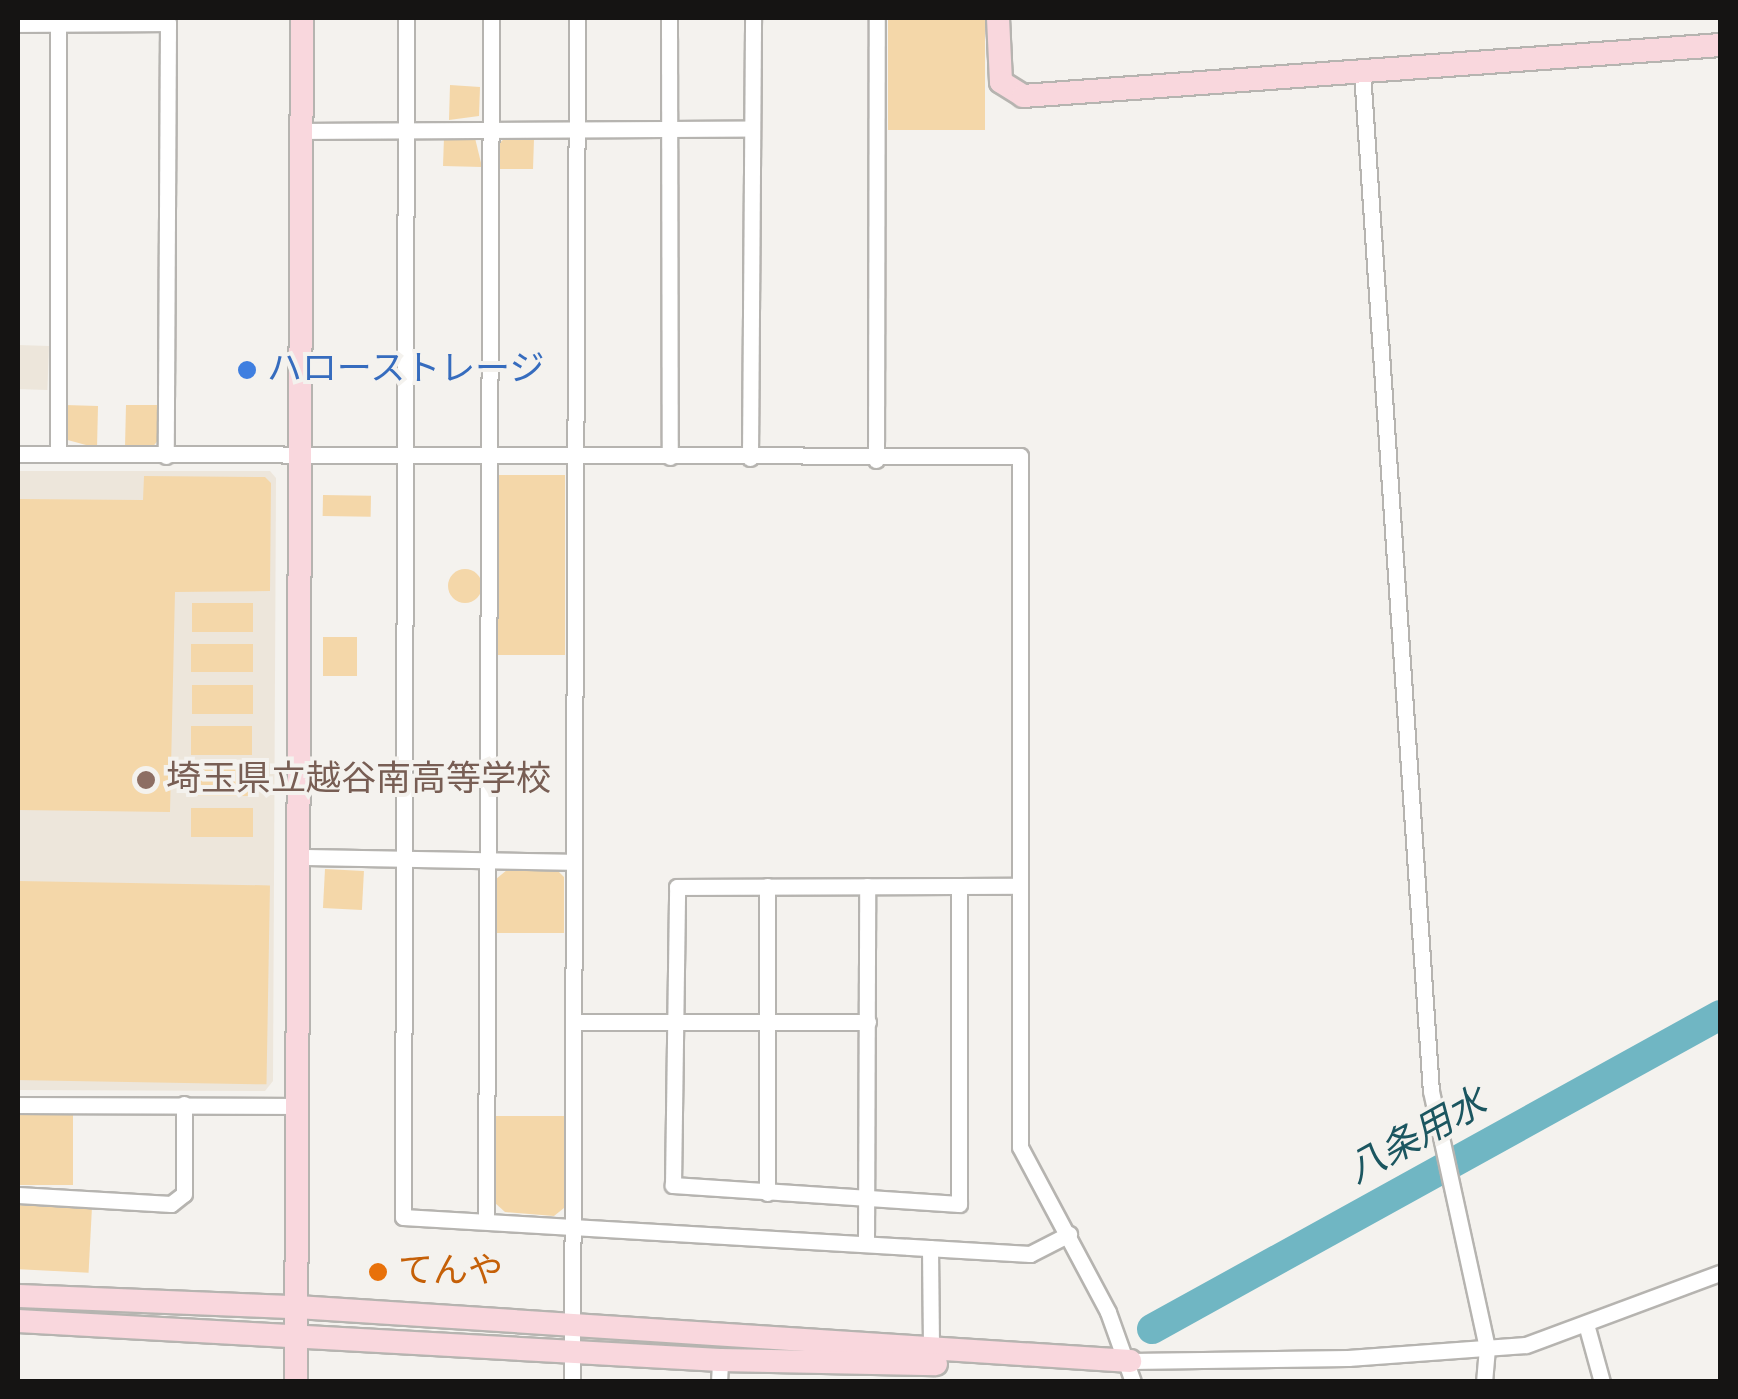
<!DOCTYPE html>
<html>
<head>
<meta charset="utf-8">
<style>
	body { margin:0 }
	#map { position:relative; width:1738px; height:1399px; overflow:hidden; background:#f4f2ee; font-family:"Sofia Sans Condensed","Noto Sans JP",sans-serif }
	div>[style] { position:absolute }
	.built>* { inset:0; background:#ede6db; transform-origin:0 0 }
	.green>* { inset:0; background:#f4d7a9; transform-origin:0 0 }
	.round { border-radius:50% }
	.river>* { height:30px; margin:-15px; padding:0 15px; transform-origin:15px; border-radius:15px; background:#70b6c3 }
	.roads { filter:drop-shadow(2px 0 #b6b4b0) drop-shadow(-2px 0 #b6b4b0) drop-shadow(0 2px #b6b4b0) drop-shadow(0 -2px #b6b4b0) }
	.street>* { height:15px; margin:-7.5px; padding:0 7.5px; transform-origin:7.5px; border-radius:7.5px; background:#fff }
	.secondary>* { height:22px; margin:-11px; padding:0 11px; transform-origin:11px; border-radius:11px; background:#f9d7dd }
	.dots>* { width:28px; height:28px; translate:-50% -50%; box-sizing:border-box; border:5px solid #f4f2ee; border-radius:50% }
	span { translate:-50% -50%; white-space:nowrap; text-align:center; line-height:1.15; -webkit-text-stroke:8px #f4f2ee; paint-order:stroke }
	.shop-label { font-size:35px; color:#366cbe }
	.left { translate:0 -50%; text-align:left }
	.education-label { font-size:35px; color:#785e54 }
	.food-label { font-size:35px; color:#c56008 }
	.water-label { font-size:38px; color:#1b5660; font-style:italic }
	.frame { position:absolute; inset:0; border:20px solid #151413; pointer-events:none }
</style>
</head>
<body>
<div id="map">
	<div class="built">
		<i style="left:18px;top:345px;width:31px;height:44px;rotate:2deg"></i>
		<i style="clip-path:polygon(18px 471px,270px 471px,276px 478px,273px 1081px,265px 1091px,18px 1090px)"></i>
	</div>
	<div class="green">
		<i style="left:888px;top:18px;width:97px;height:112px"></i>
		<i style="clip-path:polygon(450px 85px,480px 87px,479px 116px,449px 120px)"></i>
		<i style="clip-path:polygon(444px 137px,475px 138px,482px 167px,443px 166px)"></i>
		<i style="clip-path:polygon(504px 139px,534px 139px,533px 169px,497px 169px,497px 145px)"></i>
		<i style="clip-path:polygon(65px 405px,98px 406px,97px 448px,64px 439px)"></i>
		<i style="clip-path:polygon(126px 405px,160px 405px,159px 439px,152px 448px,125px 447px)"></i>
		<i style="left:565px;top:475px;width:180px;height:70px;rotate:90deg"></i>
		<i style="clip-path:polygon(144px 476px,265px 477px,271px 483px,270px 591px,175px 592px,170px 812px,18px 810px,18px 499px,143px 500px)"></i>
		<i style="left:323px;top:495px;width:48px;height:21px;rotate:1deg"></i>
		<i class="round" style="left:448px;top:569px;width:34px;height:34px"></i>
		<i style="left:192px;top:603px;width:61px;height:29px"></i>
		<i style="left:323px;top:637px;width:34px;height:39px"></i>
		<i style="left:191px;top:644px;width:62px;height:28px"></i>
		<i style="left:192px;top:685px;width:61px;height:29px"></i>
		<i style="left:191px;top:726px;width:61px;height:29px"></i>
		<i style="left:191px;top:767px;width:62px;height:29px"></i>
		<i style="left:191px;top:808px;width:62px;height:29px"></i>
		<i style="left:325px;top:869px;width:39px;height:39px;rotate:3deg"></i>
		<i style="clip-path:polygon(556px 869px,564px 877px,564px 933px,496px 933px,496px 879px,507px 870px)"></i>
		<i style="left:18px;top:881px;width:252px;height:199px;rotate:1deg"></i>
		<i style="left:18px;top:1114px;width:55px;height:71px"></i>
		<i style="clip-path:polygon(496px 1116px,564px 1116px,564px 1208px,554px 1216px,505px 1212px,495px 1203px)"></i>
		<i style="left:18px;top:1205px;width:74px;height:64px;rotate:3deg"></i>
	</div>
	<div class="river">
		<i style="left:1152px;top:1329px;width:649px;rotate:-28.93deg"></i>
	</div>
	<div class="roads">
		<div class="street">
			<i style="left:406px;top:18px;width:1199px;rotate:90.14deg"></i>
			<i style="left:403px;top:1217px;width:628px;rotate:3.38deg"></i>
			<i style="left:1030px;top:1254px;width:44px;rotate:-27.1deg"></i>
			<i style="left:669px;top:18px;width:439px;rotate:89.9deg"></i>
			<i style="left:18px;top:24px;width:150px;rotate:-0.4deg"></i>
			<i style="left:168px;top:23px;width:433px;rotate:90.3deg"></i>
			<i style="left:1362px;top:72px;width:1021px;rotate:86.13deg"></i>
			<i style="left:1431px;top:1091px;width:263px;rotate:77.7deg"></i>
			<i style="left:1487px;top:1348px;width:34px;rotate:95deg"></i>
			<i style="left:301px;top:131px;width:450px;rotate:-0.3deg"></i>
			<i style="left:18px;top:454px;width:1002px;rotate:0.11deg"></i>
			<i style="left:1020px;top:456px;width:691px;rotate:90deg"></i>
			<i style="left:1020px;top:1147px;width:187px;rotate:61.9deg"></i>
			<i style="left:1108px;top:1312px;width:74px;rotate:70.3deg"></i>
			<i style="left:58px;top:454px;width:430px;rotate:-90deg"></i>
			<i style="left:750px;top:458px;width:440px;rotate:-89.6deg"></i>
			<i style="left:876px;top:460px;width:442px;rotate:-89.9deg"></i>
			<i style="left:300px;top:857px;width:274px;rotate:1deg"></i>
			<i style="left:767px;top:886px;width:307px;rotate:90deg"></i>
			<i style="left:959px;top:886px;width:318px;rotate:90deg"></i>
			<i style="left:959px;top:1204px;width:287px;rotate:-176.2deg"></i>
			<i style="left:673px;top:1185px;width:298px;rotate:-89.2deg"></i>
			<i style="left:677px;top:887px;width:343px;rotate:-0.2deg"></i>
			<i style="left:574px;top:1022px;width:294px"></i>
			<i style="left:18px;top:1105px;width:282px;rotate:0.2deg"></i>
			<i style="left:18px;top:1195px;width:153px;rotate:3.4deg"></i>
			<i style="left:171px;top:1204px;width:16px;rotate:-38deg"></i>
			<i style="left:184px;top:1194px;width:90px;rotate:-90deg"></i>
			<i style="left:486px;top:1220px;width:1202px;rotate:-89.76deg"></i>
			<i style="left:866px;top:1244px;width:358px;rotate:-89.8deg"></i>
			<i style="left:930px;top:1248px;width:101px;rotate:89.4deg"></i>
			<i style="left:1586px;top:1324px;width:60px;rotate:74.6deg"></i>
			<i style="left:1130px;top:1361px;width:218px;rotate:-0.8deg"></i>
			<i style="left:1348px;top:1358px;width:178px;rotate:-4.2deg"></i>
			<i style="left:1526px;top:1345px;width:207px;rotate:-20.4deg"></i>
			<i style="left:572px;top:1382px;width:1364px;rotate:-89.79deg"></i>
			<i style="left:719px;top:1382px;width:22px;rotate:-87deg"></i>
		</div>
		<div class="secondary">
			<i style="left:998px;top:18px;width:64px;rotate:87.3deg"></i>
			<i style="left:1001px;top:82px;width:26px;rotate:32deg"></i>
			<i style="left:1023px;top:96px;width:699px;rotate:-4.18deg"></i>
			<i style="left:18px;top:1296px;width:279px;rotate:2.3deg"></i>
			<i style="left:297px;top:1307px;width:835px;rotate:3.71deg"></i>
			<i style="left:18px;top:1321px;width:703px;rotate:3.18deg"></i>
			<i style="left:720px;top:1360px;width:216px;rotate:1.1deg"></i>
			<i style="left:296px;top:1382px;width:1364px;rotate:-89.75deg"></i>
		</div>
	</div>
	<div class="dots">
		<i style="left:247px;top:370px;background:#3f7fe0"></i>
		<i style="left:146px;top:780px;background:#8d6e63"></i>
		<i style="left:378px;top:1272px;background:#e8710a"></i>
	</div>
	<div class="shop-label">
		<span class="left" style="left:267px;top:370px">ハローストレージ</span>
	</div>
	<div class="education-label">
		<span class="left" style="left:166px;top:780px">埼玉県立越谷南高等学校</span>
	</div>
	<div class="food-label">
		<span class="left" style="left:398px;top:1272px">てんや</span>
	</div>
	<div class="water-label">
		<span style="left:1417px;top:1137px;rotate:-29deg">八条用水</span>
	</div>
	<div class="frame"></div>
</div>
</body>
</html>
